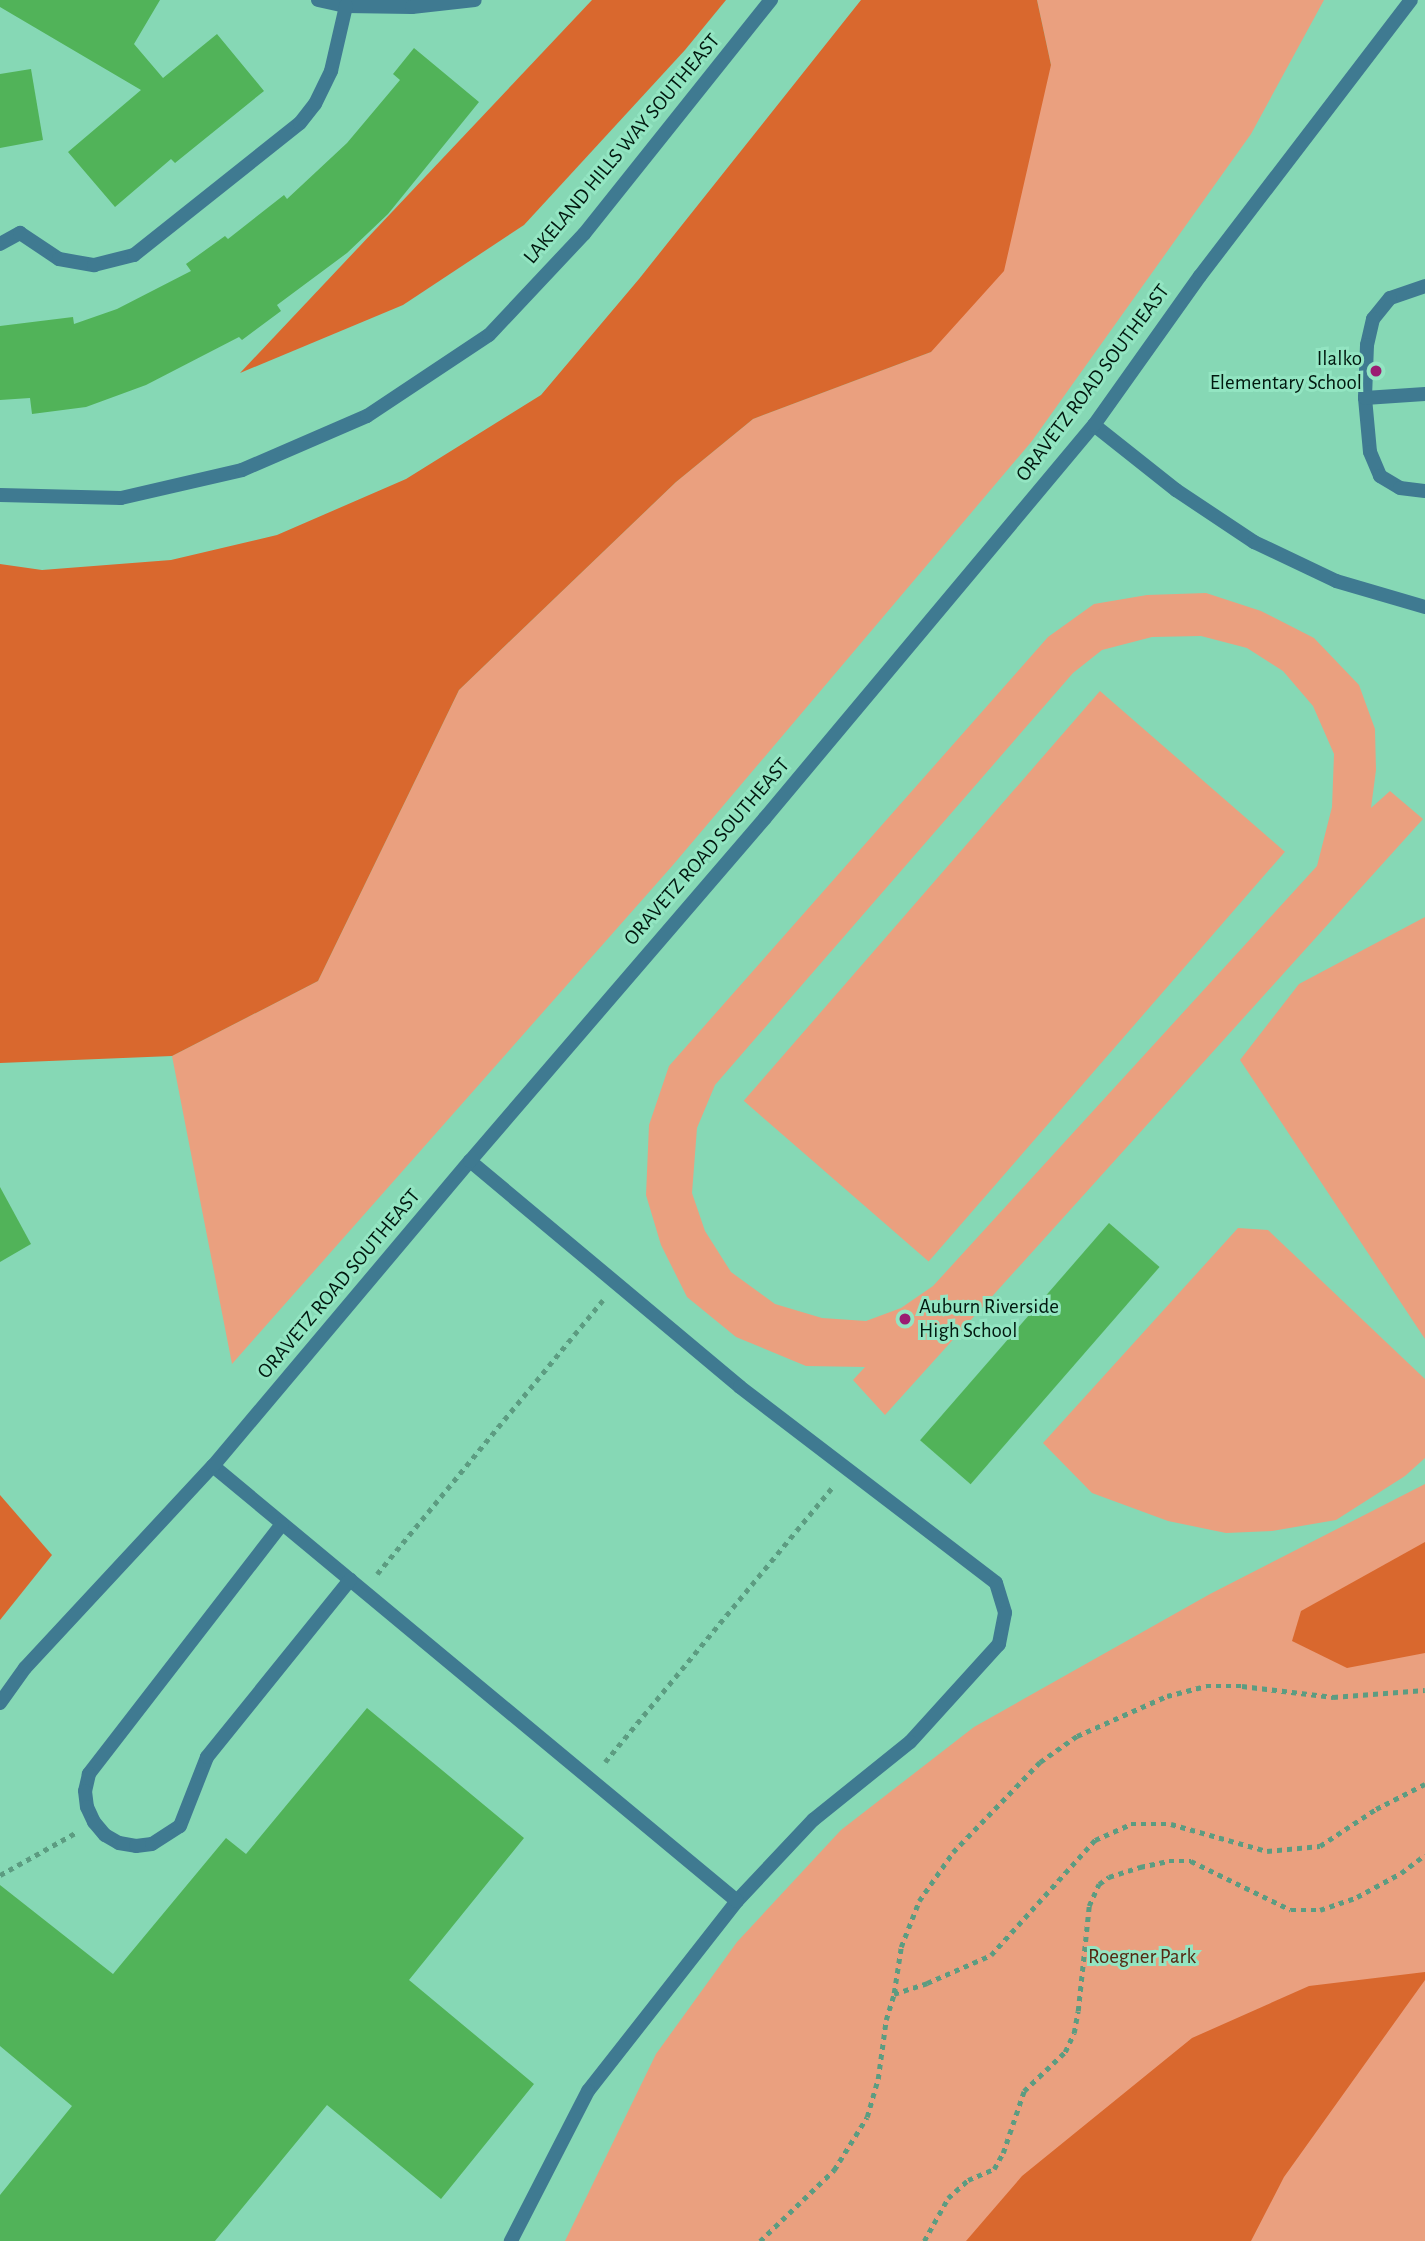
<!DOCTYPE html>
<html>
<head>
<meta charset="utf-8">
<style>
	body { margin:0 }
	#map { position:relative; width:1425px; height:2241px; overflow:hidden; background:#86d8b5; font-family:"Alegreya Sans",sans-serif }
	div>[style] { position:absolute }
	.green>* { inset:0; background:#eaa07f; transform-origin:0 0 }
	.forest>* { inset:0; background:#d9682e }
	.building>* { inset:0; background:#51b359; transform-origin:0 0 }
	.path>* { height:4.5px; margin-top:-2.25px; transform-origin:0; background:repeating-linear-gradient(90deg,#5c9c81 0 5px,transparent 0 10px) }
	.service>* { height:14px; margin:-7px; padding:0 7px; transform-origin:7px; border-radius:7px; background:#3f7a91 }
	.minor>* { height:14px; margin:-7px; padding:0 7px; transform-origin:7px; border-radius:7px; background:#3f7a91 }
	.tertiary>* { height:14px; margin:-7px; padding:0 7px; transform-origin:7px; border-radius:7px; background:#3f7a91 }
	.dots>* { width:19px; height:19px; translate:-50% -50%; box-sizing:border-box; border:4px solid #93e5c2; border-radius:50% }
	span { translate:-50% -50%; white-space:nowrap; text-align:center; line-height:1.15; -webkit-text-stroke:6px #93e5c2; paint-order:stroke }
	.street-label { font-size:21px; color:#01180f }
	.poi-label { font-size:21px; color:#01180f }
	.right { translate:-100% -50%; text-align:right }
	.left { translate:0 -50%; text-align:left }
	.park-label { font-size:21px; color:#542711 }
</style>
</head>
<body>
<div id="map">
	<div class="green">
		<i style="clip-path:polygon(1037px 0,1324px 0,1251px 134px,1032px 441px,673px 865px,232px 1364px,172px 1056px,318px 981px,459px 690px,676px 482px,753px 419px,931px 352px,1051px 65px)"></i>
		<i style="clip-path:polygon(evenodd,1206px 593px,1261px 611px,1314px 638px,1359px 685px,1375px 729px,1376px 770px,1371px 808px,1390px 791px,1423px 819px,885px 1415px,853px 1380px,865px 1367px,806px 1366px,736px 1337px,687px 1297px,661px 1245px,646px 1195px,649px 1125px,669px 1066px,1048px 637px,1094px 604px,1147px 595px,1206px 593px,1201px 636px,1247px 648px,1283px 671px,1313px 706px,1334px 754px,1332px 807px,1317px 866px,933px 1286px,901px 1308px,866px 1321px,822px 1318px,775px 1304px,731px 1272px,705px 1231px,692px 1193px,697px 1128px,715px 1085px,1073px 673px,1102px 650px,1152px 637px,1201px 636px)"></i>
		<i style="left:1100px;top:691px;width:245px;height:543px;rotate:41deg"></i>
		<i style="clip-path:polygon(1425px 917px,1425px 1339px,1240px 1060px,1299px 984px)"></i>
		<i style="clip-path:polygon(1238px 1228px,1268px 1230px,1425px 1379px,1425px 1458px,1405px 1476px,1336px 1520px,1272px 1531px,1226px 1533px,1168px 1521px,1092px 1493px,1043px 1443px)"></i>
		<i style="clip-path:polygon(1425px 1484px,1425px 2241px,565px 2241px,656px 2054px,737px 1942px,841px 1830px,974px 1727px,1210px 1594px)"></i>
	</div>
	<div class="forest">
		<i style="clip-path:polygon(592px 0,726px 0,685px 50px,524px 225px,403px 305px,240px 373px)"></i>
		<i style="clip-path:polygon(861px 0,1037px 0,1051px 65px,1004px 271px,931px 352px,753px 419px,676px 482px,459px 690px,318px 981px,172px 1056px,0 1063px,0 564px,42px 570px,171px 560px,277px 535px,406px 479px,541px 395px,639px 279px)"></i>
		<i style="clip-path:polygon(0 1495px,52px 1555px,0 1620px)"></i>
		<i style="clip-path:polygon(1425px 1542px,1425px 1653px,1347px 1668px,1292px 1641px,1301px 1611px)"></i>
		<i style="clip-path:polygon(1425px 1972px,1425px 1980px,1284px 2177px,1251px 2241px,966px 2241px,1022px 2176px,1192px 2038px,1309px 1986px)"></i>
	</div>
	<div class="building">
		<i style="clip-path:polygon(0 0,160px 0,134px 44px,163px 78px,217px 34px,264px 91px,175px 163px,171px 159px,115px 207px,68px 152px,141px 90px,0 7px)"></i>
		<i style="clip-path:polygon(414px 48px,479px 102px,388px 214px,347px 253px,277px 305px,281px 311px,242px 340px,239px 337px,146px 385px,86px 407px,32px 414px,30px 398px,0 400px,0 326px,73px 317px,74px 324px,117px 309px,191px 271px,186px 264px,225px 236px,228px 239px,284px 195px,287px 199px,347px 143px,400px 80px,393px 74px)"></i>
		<i style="clip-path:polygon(31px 69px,43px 140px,0 148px,0 74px)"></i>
		<i style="clip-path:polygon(0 1187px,31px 1244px,0 1262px)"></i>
		<i style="left:1109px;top:1223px;width:67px;height:288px;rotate:41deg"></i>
		<i style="clip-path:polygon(367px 1708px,524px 1838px,409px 1980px,534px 2084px,441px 2199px,327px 2105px,215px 2241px,0 2241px,0 2195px,72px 2106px,0 2046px,0 1885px,113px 1974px,226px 1838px,246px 1854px)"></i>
	</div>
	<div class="path">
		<i style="left:377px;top:1574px;width:355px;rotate:-50.5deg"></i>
		<i style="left:605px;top:1762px;width:358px;rotate:-50.4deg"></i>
		<i style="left:0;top:1875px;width:86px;rotate:-29.2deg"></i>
		<i style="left:894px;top:1993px;width:47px;rotate:-81.3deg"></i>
		<i style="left:901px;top:1947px;width:49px;rotate:-68.6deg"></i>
		<i style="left:919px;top:1901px;width:60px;rotate:-55.2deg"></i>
		<i style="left:953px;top:1852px;width:125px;rotate:-46deg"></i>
		<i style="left:1040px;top:1762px;width:45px;rotate:-35.1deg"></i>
		<i style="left:1077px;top:1736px;width:98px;rotate:-24deg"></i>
		<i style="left:1167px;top:1696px;width:40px;rotate:-14.4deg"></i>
		<i style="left:1206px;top:1686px;width:36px"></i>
		<i style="left:1242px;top:1686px;width:92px;rotate:6.9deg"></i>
		<i style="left:1333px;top:1697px;width:92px;rotate:-4.4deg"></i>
		<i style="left:760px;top:2241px;width:103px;rotate:-43.8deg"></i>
		<i style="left:834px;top:2170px;width:62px;rotate:-58.1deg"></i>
		<i style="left:867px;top:2117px;width:40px;rotate:-74deg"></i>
		<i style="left:878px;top:2079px;width:60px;rotate:-82.3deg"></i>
		<i style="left:886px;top:2020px;width:27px;rotate:-73deg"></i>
		<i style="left:894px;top:1994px;width:35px;rotate:-18deg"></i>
		<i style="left:927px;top:1983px;width:70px;rotate:-23.6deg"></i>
		<i style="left:991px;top:1955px;width:155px;rotate:-47.9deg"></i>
		<i style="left:1095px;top:1840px;width:39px;rotate:-24deg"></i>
		<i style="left:1131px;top:1824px;width:40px"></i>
		<i style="left:1171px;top:1824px;width:100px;rotate:15.7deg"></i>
		<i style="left:1267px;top:1851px;width:53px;rotate:-5.4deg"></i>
		<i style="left:1320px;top:1846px;width:67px;rotate:-33.5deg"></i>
		<i style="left:1376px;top:1809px;width:55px;rotate:-27deg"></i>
		<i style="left:924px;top:2241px;width:49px;rotate:-60.8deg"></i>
		<i style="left:948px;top:2198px;width:27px;rotate:-42deg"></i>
		<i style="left:968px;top:2180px;width:28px;rotate:-23deg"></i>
		<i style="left:994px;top:2169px;width:18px;rotate:-61deg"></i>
		<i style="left:1003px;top:2153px;width:65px;rotate:-71.3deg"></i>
		<i style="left:1024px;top:2091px;width:57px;rotate:-43.6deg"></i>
		<i style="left:1065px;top:2052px;width:21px;rotate:-65deg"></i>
		<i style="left:1074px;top:2033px;width:22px;rotate:-80deg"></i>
		<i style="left:1078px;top:2011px;width:106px;rotate:-84deg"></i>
		<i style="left:1089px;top:1906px;width:24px;rotate:-66deg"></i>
		<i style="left:1099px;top:1884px;width:12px;rotate:-35deg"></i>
		<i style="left:1109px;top:1877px;width:33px;rotate:-18deg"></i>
		<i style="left:1140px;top:1867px;width:30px;rotate:-12deg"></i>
		<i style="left:1169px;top:1861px;width:22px"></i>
		<i style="left:1191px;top:1861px;width:111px;rotate:26.1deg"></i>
		<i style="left:1291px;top:1910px;width:29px"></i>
		<i style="left:1320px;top:1910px;width:39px;rotate:-19deg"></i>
		<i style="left:1357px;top:1897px;width:50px;rotate:-28.6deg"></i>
		<i style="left:1401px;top:1873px;width:30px;rotate:-37deg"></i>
	</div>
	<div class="service">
		<i style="left:0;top:244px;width:23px;rotate:-29deg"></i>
		<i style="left:1425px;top:286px;width:37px;rotate:161deg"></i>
		<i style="left:1390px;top:298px;width:27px;rotate:129deg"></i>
		<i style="left:1373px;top:319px;width:27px;rotate:103deg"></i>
		<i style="left:1367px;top:345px;width:53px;rotate:92.2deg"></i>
		<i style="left:1365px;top:398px;width:54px;rotate:84.7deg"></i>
		<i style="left:1370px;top:452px;width:26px;rotate:67deg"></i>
		<i style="left:1380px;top:476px;width:23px;rotate:31deg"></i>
		<i style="left:1400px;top:488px;width:25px;rotate:7deg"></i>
		<i style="left:1365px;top:398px;width:60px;rotate:-3.8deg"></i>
		<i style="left:470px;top:1161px;width:352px;rotate:39.9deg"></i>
		<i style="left:740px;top:1387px;width:322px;rotate:37.4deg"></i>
		<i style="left:996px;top:1583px;width:31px;rotate:73deg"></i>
		<i style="left:1005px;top:1613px;width:32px;rotate:101deg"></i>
		<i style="left:999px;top:1644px;width:132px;rotate:132.2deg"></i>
		<i style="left:910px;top:1742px;width:124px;rotate:141.2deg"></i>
		<i style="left:813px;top:1820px;width:111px;rotate:133.2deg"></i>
		<i style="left:737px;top:1901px;width:241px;rotate:128.1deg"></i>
		<i style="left:588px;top:2091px;width:169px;rotate:117.2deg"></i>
		<i style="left:213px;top:1466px;width:681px;rotate:39.7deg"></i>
		<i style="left:282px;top:1524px;width:316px;rotate:127.7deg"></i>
		<i style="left:89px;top:1774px;width:17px;rotate:103deg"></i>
		<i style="left:85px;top:1791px;width:16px;rotate:83deg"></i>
		<i style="left:87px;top:1807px;width:17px;rotate:65deg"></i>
		<i style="left:94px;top:1822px;width:17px;rotate:50deg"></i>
		<i style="left:105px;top:1835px;width:16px;rotate:30deg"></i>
		<i style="left:119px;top:1843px;width:17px;rotate:10deg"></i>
		<i style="left:136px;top:1846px;width:16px;rotate:-7deg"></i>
		<i style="left:152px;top:1844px;width:33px;rotate:-33deg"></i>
		<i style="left:180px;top:1826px;width:74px;rotate:-68.6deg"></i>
		<i style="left:207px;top:1757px;width:228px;rotate:-51.1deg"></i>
	</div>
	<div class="minor">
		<i style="left:318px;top:0;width:29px;rotate:12deg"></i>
		<i style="left:346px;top:6px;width:66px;rotate:0.9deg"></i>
		<i style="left:412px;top:7px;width:63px;rotate:-6.3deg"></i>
		<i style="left:20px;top:233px;width:47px;rotate:33.7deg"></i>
		<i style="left:59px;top:259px;width:36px;rotate:10deg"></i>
		<i style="left:94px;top:265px;width:41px;rotate:-14deg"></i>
		<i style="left:134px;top:255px;width:212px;rotate:-38.5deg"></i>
		<i style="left:300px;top:123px;width:24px;rotate:-52deg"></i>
		<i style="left:315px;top:104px;width:37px;rotate:-64deg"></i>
		<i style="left:331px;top:71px;width:67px;rotate:-77deg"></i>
		<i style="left:1094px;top:425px;width:105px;rotate:38.4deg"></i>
		<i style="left:1176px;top:490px;width:94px;rotate:33.7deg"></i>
		<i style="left:1254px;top:542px;width:91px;rotate:25.4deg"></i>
		<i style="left:1336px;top:581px;width:93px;rotate:16.3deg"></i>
	</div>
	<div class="tertiary">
		<i style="left:0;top:495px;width:121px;rotate:1.4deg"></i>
		<i style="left:121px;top:498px;width:124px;rotate:-13deg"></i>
		<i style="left:242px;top:470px;width:136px;rotate:-23.4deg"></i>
		<i style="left:367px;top:416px;width:146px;rotate:-33.6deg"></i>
		<i style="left:489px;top:335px;width:139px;rotate:-46.8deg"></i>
		<i style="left:584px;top:234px;width:300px;rotate:-51.4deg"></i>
		<i style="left:0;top:1703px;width:43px;rotate:-54.5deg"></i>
		<i style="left:25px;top:1668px;width:276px;rotate:-47.1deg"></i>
		<i style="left:213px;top:1466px;width:399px;rotate:-49.9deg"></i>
		<i style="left:470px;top:1161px;width:452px;rotate:-49.3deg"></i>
		<i style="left:765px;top:818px;width:513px;rotate:-50.07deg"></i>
		<i style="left:1094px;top:425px;width:183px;rotate:-54.6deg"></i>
		<i style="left:1200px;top:276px;width:347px;rotate:-52.6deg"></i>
	</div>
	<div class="dots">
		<i style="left:1376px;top:371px;background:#9b1c72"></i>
		<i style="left:905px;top:1319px;background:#9b1c72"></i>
	</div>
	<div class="street-label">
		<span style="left:622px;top:149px;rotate:-50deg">LAKELAND HILLS WAY SOUTHEAST</span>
		<span style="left:1093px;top:383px;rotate:-53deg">ORAVETZ ROAD SOUTHEAST</span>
		<span style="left:707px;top:852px;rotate:-49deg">ORAVETZ ROAD SOUTHEAST</span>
		<span style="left:339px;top:1284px;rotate:-50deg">ORAVETZ ROAD SOUTHEAST</span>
	</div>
	<div class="poi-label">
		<span class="right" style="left:1362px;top:371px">Ilalko<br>Elementary School</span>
		<span class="left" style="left:919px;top:1319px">Auburn Riverside<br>High School</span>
	</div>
	<div class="park-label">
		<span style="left:1142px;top:1957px">Roegner Park</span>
	</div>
</div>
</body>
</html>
